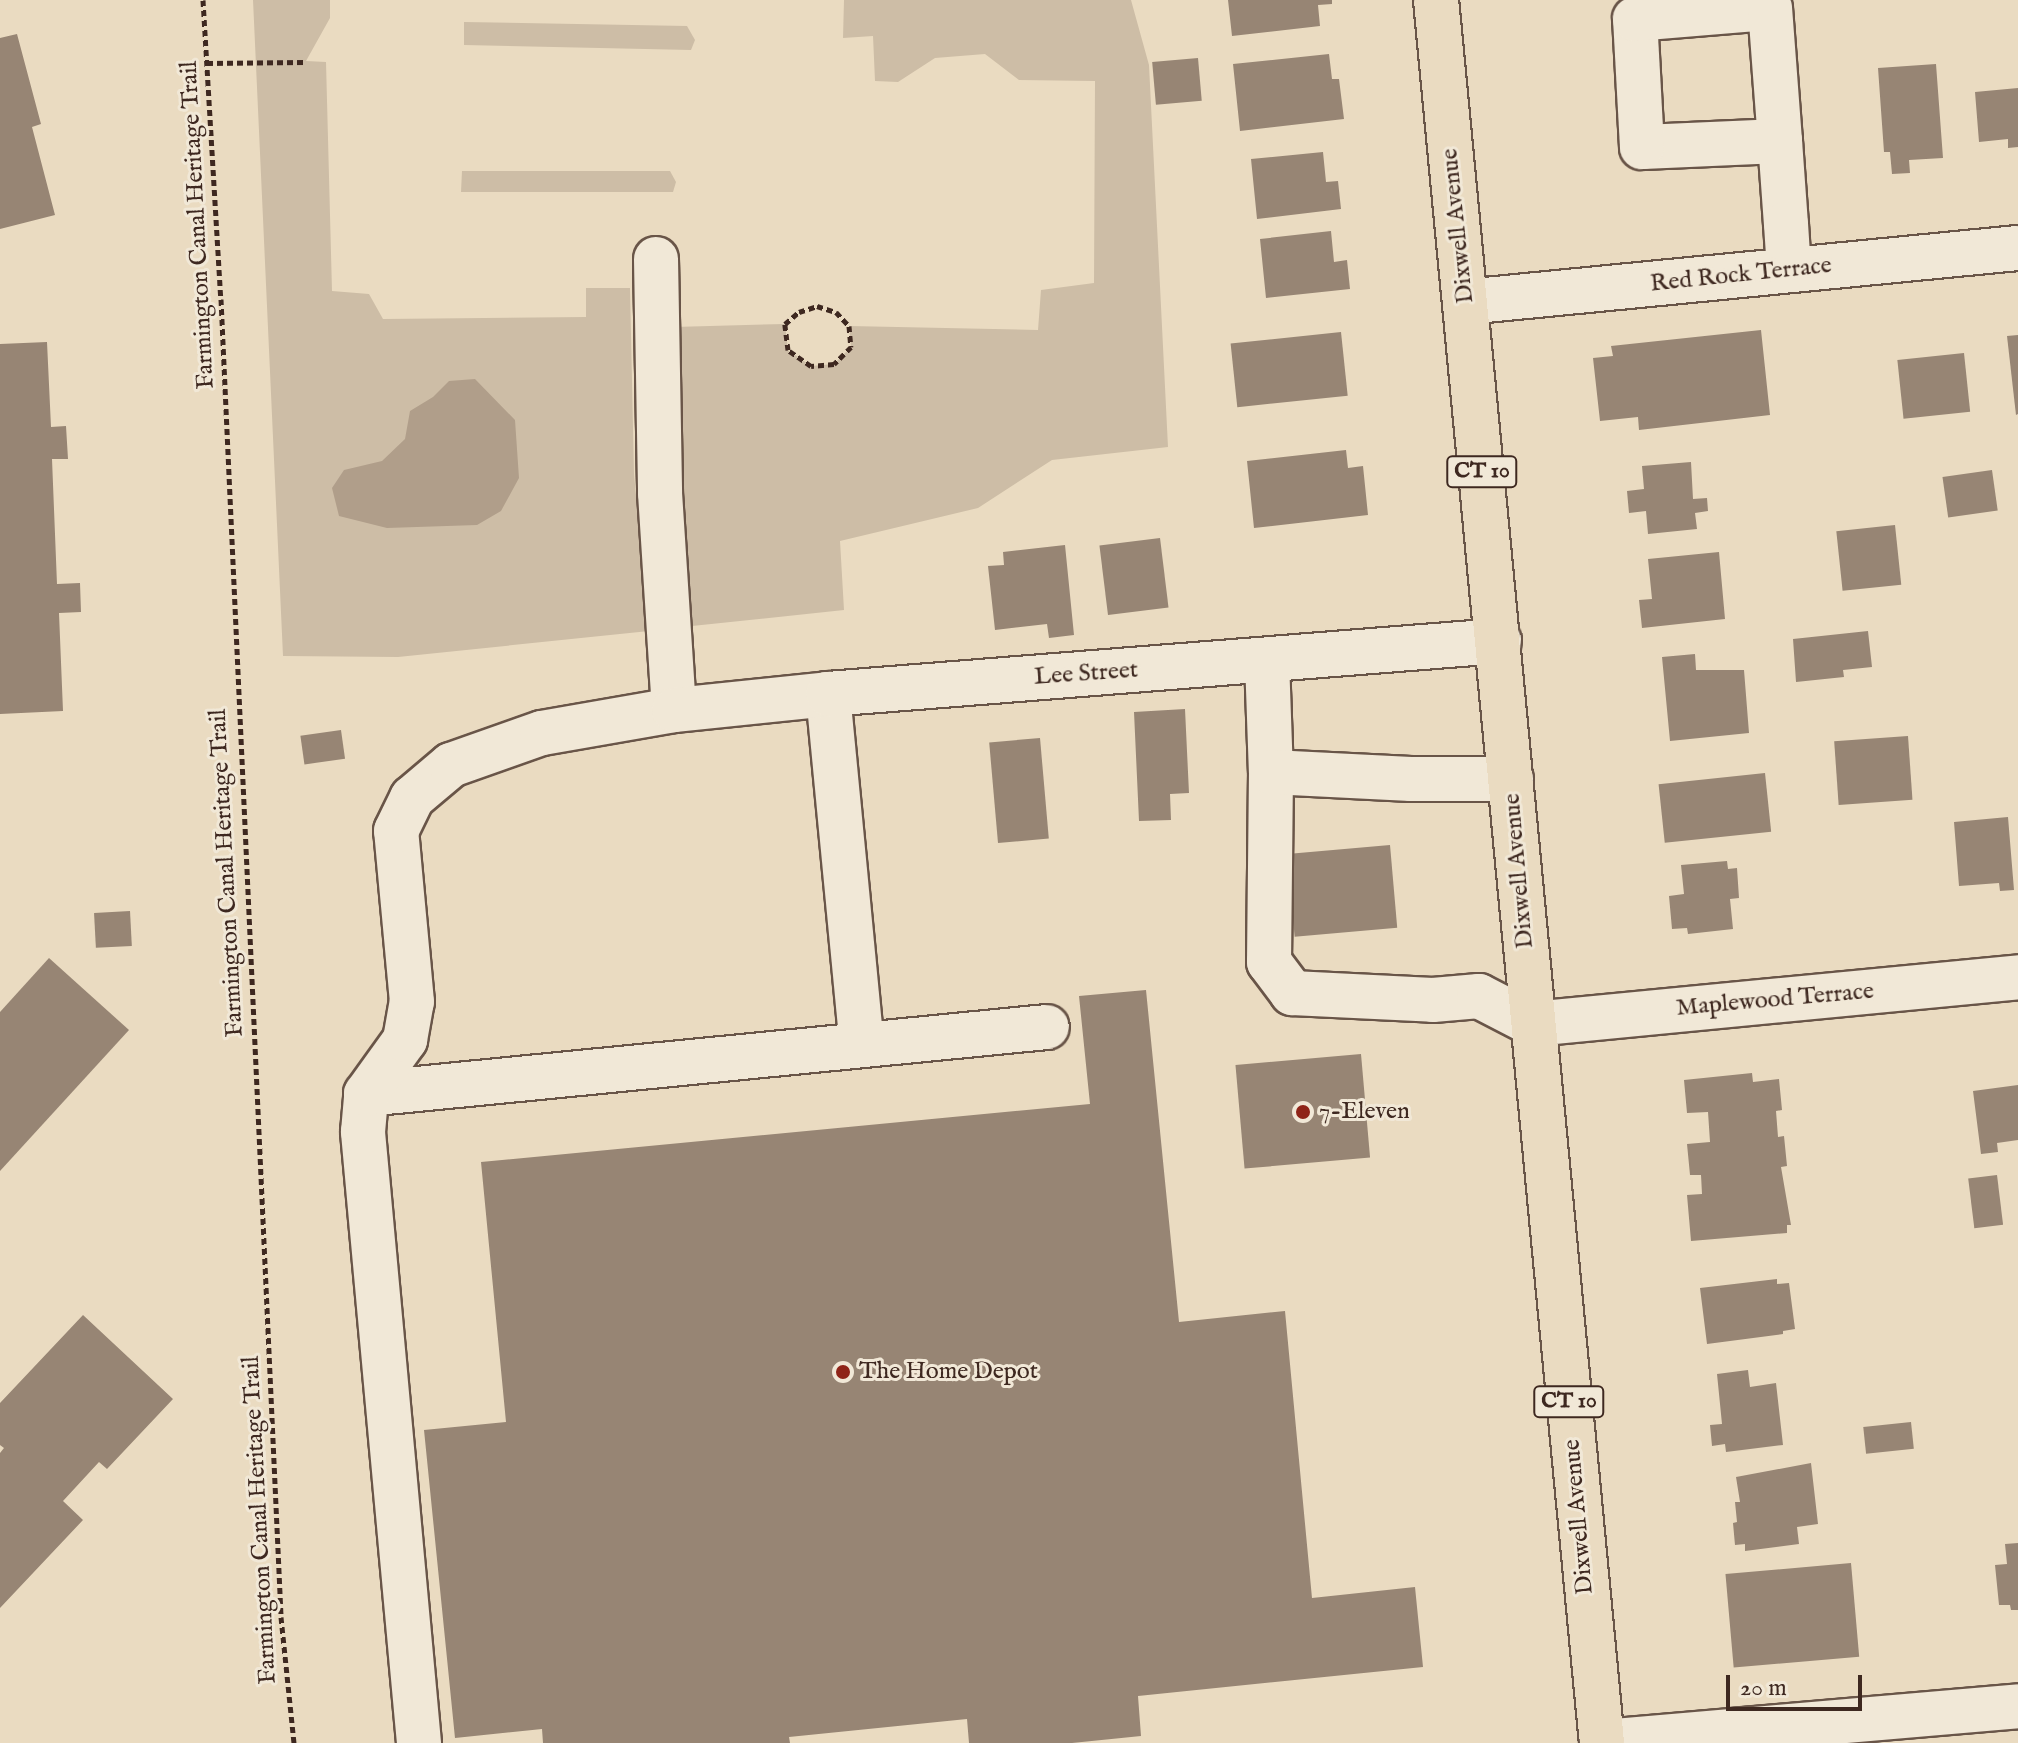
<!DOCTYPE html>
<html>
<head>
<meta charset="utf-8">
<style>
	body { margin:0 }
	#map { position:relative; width:2018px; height:1743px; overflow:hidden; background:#eadbc1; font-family:"IM FELL English",serif }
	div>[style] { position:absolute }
	.green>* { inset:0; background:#cdbda6 }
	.water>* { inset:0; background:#b09e8a }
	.building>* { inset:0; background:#978574; transform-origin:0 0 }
	.path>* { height:5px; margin-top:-2.5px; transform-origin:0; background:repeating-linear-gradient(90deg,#3e2820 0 6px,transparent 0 10px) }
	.roads { filter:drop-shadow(2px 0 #695548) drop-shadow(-2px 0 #695548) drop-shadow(0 2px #695548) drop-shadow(0 -2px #695548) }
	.minor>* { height:44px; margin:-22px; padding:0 22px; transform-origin:22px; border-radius:22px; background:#f1e8d7 }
	.major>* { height:44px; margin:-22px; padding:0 22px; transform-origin:22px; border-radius:22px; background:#eadbc1 }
	.dots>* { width:22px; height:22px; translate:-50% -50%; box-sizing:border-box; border:4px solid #f1e8d7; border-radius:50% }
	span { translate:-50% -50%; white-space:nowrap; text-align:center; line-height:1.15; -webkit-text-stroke:6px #f1e8d7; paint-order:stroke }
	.shield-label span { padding:2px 6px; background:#f1e8d7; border:2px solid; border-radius:6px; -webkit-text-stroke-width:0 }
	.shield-label { font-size:22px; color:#3e2820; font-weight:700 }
	.street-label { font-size:24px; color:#3e2820 }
	.poi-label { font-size:24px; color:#3e2820 }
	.left { translate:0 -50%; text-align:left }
	.scale { position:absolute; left:1726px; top:1675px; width:136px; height:36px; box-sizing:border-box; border:4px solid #3e2820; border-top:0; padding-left:10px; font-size:24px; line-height:28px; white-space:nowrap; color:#3e2820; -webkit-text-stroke:6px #f1e8d7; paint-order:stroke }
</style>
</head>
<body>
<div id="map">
	<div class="green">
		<i style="clip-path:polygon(253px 0,330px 0,330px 18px,306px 61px,326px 62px,332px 291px,369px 294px,383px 319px,586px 317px,586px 288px,630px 288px,634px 474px,649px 631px,398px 657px,283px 656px)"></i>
		<i style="clip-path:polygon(844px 0,1131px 0,1149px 65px,1168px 447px,1052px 460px,978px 508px,840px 541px,844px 610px,692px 626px,674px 327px,785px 324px,788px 350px,811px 366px,834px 364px,851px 347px,849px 326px,1038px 330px,1041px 290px,1094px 283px,1095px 81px,1019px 80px,985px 54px,935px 58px,898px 82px,875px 81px,873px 36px,843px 38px)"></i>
		<i style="clip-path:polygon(464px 22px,687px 26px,695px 40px,691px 50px,464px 45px)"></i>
		<i style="clip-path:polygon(462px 171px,670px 171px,676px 182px,673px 192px,461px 192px)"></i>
	</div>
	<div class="water">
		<i style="clip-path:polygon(475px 379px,515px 420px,519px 478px,501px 511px,477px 525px,387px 528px,339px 516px,332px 488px,344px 470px,382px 461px,405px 439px,410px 411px,433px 397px,449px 381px)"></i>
	</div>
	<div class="building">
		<i style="clip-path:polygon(1228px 0,1332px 0,1332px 4px,1318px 5px,1320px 26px,1232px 36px)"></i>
		<i style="clip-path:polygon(17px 34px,41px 124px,32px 127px,55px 215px,0 229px,0 38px)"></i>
		<i style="clip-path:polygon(1329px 54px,1332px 79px,1339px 79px,1344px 119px,1240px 131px,1233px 64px)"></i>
		<i style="left:1198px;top:58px;width:43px;height:46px;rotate:85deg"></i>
		<i style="clip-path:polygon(1936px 64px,1943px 158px,1909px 160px,1910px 173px,1892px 174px,1890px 152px,1884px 152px,1878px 68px)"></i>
		<i style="clip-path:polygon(2018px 88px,2018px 147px,2008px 148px,2008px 139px,1979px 142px,1975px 92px)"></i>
		<i style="clip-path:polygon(1323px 152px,1326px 182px,1338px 181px,1341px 209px,1257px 219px,1251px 159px)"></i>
		<i style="clip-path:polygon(1331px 231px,1334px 262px,1347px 260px,1350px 289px,1266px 298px,1260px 239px)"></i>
		<i style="clip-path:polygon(1761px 330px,1770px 415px,1639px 430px,1638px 417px,1600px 421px,1593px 358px,1613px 356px,1611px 346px)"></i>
		<i style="left:1341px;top:332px;width:64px;height:111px;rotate:84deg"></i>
		<i style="clip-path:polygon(2018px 335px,2018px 414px,2016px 415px,2007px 336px)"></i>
		<i style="clip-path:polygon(47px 342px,51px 427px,66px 426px,68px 459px,52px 459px,57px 584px,80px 583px,81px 612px,59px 613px,63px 711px,0 714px,0 344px)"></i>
		<i style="left:1964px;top:353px;width:59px;height:67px;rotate:84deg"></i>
		<i style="clip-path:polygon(1346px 450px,1348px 468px,1363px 466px,1368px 515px,1254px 528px,1247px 461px)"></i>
		<i style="clip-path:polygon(1691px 462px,1693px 499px,1707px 498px,1708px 511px,1695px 513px,1697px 529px,1648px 534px,1646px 511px,1629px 513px,1627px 491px,1644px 489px,1642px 466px)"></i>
		<i style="left:1992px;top:470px;width:41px;height:50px;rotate:82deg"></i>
		<i style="left:1895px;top:525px;width:60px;height:59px;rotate:84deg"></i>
		<i style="left:1160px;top:538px;width:70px;height:61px;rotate:83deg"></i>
		<i style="clip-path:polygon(1065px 545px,1074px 635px,1049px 638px,1047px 624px,995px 630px,988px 566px,1004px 565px,1003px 552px)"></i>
		<i style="clip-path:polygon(1719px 552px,1725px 619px,1642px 628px,1639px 600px,1652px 599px,1648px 559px)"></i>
		<i style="clip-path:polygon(1868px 631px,1872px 667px,1843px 670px,1844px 677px,1796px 682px,1793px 639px)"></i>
		<i style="clip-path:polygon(1695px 654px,1696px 670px,1744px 670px,1749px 733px,1670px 741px,1662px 657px)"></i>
		<i style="clip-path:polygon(1185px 709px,1189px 793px,1170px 794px,1171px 820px,1139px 821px,1134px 712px)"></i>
		<i style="left:341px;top:730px;width:29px;height:41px;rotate:82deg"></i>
		<i style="left:1908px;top:736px;width:64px;height:74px;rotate:86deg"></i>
		<i style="left:1040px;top:738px;width:101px;height:51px;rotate:85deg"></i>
		<i style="left:1765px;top:773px;width:59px;height:107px;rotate:84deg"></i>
		<i style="clip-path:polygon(2008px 817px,2014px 890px,2000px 891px,1999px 883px,1959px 886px,1954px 822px)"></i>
		<i style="left:1390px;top:845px;width:83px;height:103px;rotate:85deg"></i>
		<i style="clip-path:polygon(1727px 861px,1728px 869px,1737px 868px,1739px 898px,1730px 899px,1733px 929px,1688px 934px,1687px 928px,1672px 929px,1669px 896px,1684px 894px,1681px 865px)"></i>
		<i style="left:130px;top:911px;width:35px;height:36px;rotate:87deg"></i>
		<i style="clip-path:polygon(49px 958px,129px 1030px,0 1171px,0 1012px)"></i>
		<i style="clip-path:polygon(1146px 990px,1179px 1322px,1285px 1311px,1312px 1598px,1415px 1587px,1423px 1667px,1138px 1696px,1141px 1736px,1072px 1743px,969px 1743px,967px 1719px,789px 1737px,790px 1743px,543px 1743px,542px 1729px,455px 1738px,424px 1430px,506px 1422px,481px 1162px,1090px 1104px,1079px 996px)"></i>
		<i style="left:1361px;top:1054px;width:104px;height:126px;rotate:85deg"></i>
		<i style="clip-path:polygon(1752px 1073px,1753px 1082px,1779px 1079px,1782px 1110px,1776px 1111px,1778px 1137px,1784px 1136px,1787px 1166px,1781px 1167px,1791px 1225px,1787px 1225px,1787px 1233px,1691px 1241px,1687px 1195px,1702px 1194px,1701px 1175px,1690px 1175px,1687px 1144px,1710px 1142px,1708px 1112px,1687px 1113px,1684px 1080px)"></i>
		<i style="clip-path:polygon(2018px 1085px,2018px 1140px,1997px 1143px,1998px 1152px,1981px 1154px,1973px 1091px)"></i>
		<i style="left:1997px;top:1175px;width:50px;height:29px;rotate:83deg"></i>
		<i style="clip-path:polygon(1777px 1279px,1777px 1284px,1789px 1283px,1795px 1329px,1783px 1331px,1783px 1334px,1707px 1344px,1700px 1288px)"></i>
		<i style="clip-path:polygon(83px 1315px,173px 1399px,107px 1469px,99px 1462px,63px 1501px,83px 1520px,0 1608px,0 1453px,4px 1448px,0 1445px,0 1403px)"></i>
		<i style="clip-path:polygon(1748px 1370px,1750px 1387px,1776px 1383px,1783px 1445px,1726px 1452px,1725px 1444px,1712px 1446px,1710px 1425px,1722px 1424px,1717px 1374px)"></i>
		<i style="left:1911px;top:1422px;width:27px;height:48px;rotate:84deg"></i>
		<i style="clip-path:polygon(1811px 1463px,1818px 1524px,1797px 1527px,1799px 1544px,1745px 1551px,1745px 1544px,1735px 1545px,1733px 1523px,1737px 1522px,1735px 1502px,1740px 1502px,1736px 1477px)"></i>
		<i style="clip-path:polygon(2018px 1543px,2018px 1610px,2011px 1610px,2010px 1605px,1999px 1605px,1995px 1565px,2007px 1564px,2005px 1544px)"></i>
		<i style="left:1851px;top:1563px;width:94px;height:126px;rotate:85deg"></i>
	</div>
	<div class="path">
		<i style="left:203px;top:0;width:300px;rotate:86.6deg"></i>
		<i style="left:221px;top:299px;width:1319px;rotate:87.39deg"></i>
		<i style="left:281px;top:1617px;width:127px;rotate:84.1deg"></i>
		<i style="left:207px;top:63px;width:99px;rotate:-0.6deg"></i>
		<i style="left:817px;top:306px;width:20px;rotate:18deg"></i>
		<i style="left:836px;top:312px;width:19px;rotate:47deg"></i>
		<i style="left:849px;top:326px;width:21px;rotate:85deg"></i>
		<i style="left:851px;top:347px;width:24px;rotate:135deg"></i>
		<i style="left:834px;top:364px;width:23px;rotate:175deg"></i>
		<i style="left:811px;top:366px;width:28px;rotate:-145deg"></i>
		<i style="left:788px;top:350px;width:26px;rotate:-97deg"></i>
		<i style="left:785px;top:324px;width:18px;rotate:-41deg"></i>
		<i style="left:799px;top:312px;width:19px;rotate:-18deg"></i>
	</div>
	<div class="roads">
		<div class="minor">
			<i style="left:1780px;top:141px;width:138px;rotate:177.5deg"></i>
			<i style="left:1642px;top:147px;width:128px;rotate:-93.1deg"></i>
			<i style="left:1635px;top:19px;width:135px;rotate:-4.7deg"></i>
			<i style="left:1770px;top:8px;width:133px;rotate:85.7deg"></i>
			<i style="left:1780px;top:141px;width:83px;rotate:85.9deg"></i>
			<i style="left:1786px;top:224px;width:46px;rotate:86.3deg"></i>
			<i style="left:656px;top:259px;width:234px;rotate:89deg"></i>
			<i style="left:660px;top:493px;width:217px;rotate:86.3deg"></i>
			<i style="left:1465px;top:302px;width:556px;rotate:-5.58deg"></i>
			<i style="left:1267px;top:660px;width:112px;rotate:88deg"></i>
			<i style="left:1271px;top:772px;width:190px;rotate:90.6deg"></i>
			<i style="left:1269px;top:962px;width:39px;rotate:53deg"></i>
			<i style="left:1292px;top:993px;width:141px;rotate:2.8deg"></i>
			<i style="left:1433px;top:1000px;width:46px;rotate:-5deg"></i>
			<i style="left:1479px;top:996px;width:61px;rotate:27.4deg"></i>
			<i style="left:1533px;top:1024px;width:487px;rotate:-5.5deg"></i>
			<i style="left:828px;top:694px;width:352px;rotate:84.5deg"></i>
			<i style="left:1271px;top:772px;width:140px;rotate:2.9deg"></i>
			<i style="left:1411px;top:779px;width:100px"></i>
			<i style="left:366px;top:1094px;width:684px;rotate:-5.62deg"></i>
			<i style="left:1602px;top:1742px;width:418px;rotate:-4.9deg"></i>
			<i style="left:419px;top:1743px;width:614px;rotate:-95.24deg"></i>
			<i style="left:363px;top:1132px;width:38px;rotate:-85deg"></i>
			<i style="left:366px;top:1094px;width:67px;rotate:-54.2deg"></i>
			<i style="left:405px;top:1040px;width:39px;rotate:-80deg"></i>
			<i style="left:412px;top:1002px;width:172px;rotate:-95.3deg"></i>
			<i style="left:396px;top:831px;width:37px;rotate:-64deg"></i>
			<i style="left:412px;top:798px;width:51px;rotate:-40.2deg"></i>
			<i style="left:451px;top:765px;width:96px;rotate:-19.4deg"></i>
			<i style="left:542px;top:733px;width:134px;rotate:-9.9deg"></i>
			<i style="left:674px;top:710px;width:155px;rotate:-5.9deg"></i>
			<i style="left:828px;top:694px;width:673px;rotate:-4.52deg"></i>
		</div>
		<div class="major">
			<i style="left:1436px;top:0;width:1751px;rotate:84.56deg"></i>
		</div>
	</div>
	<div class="dots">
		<i style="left:1303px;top:1112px;background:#8f2418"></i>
		<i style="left:843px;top:1372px;background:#8f2418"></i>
	</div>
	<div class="shield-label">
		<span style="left:1482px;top:472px">CT 10</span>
		<span style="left:1569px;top:1402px">CT 10</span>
	</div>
	<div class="street-label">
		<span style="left:198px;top:225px;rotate:-93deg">Farmington Canal Heritage Trail</span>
		<span style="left:1458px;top:226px;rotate:-96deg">Dixwell Avenue</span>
		<span style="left:1741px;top:275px;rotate:-6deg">Red Rock Terrace</span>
		<span style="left:1086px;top:674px;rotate:-4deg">Lee Street</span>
		<span style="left:1519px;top:871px;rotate:-95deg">Dixwell Avenue</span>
		<span style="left:227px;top:873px;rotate:-93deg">Farmington Canal Heritage Trail</span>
		<span style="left:1775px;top:1000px;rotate:-5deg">Maplewood Terrace</span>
		<span style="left:1579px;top:1517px;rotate:-95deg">Dixwell Avenue</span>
		<span style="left:260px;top:1520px;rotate:-93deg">Farmington Canal Heritage Trail</span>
	</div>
	<div class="poi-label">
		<span class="left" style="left:1319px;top:1112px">7-Eleven</span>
		<span class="left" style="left:859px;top:1372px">The Home Depot</span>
	</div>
	<div class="scale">20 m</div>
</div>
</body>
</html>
